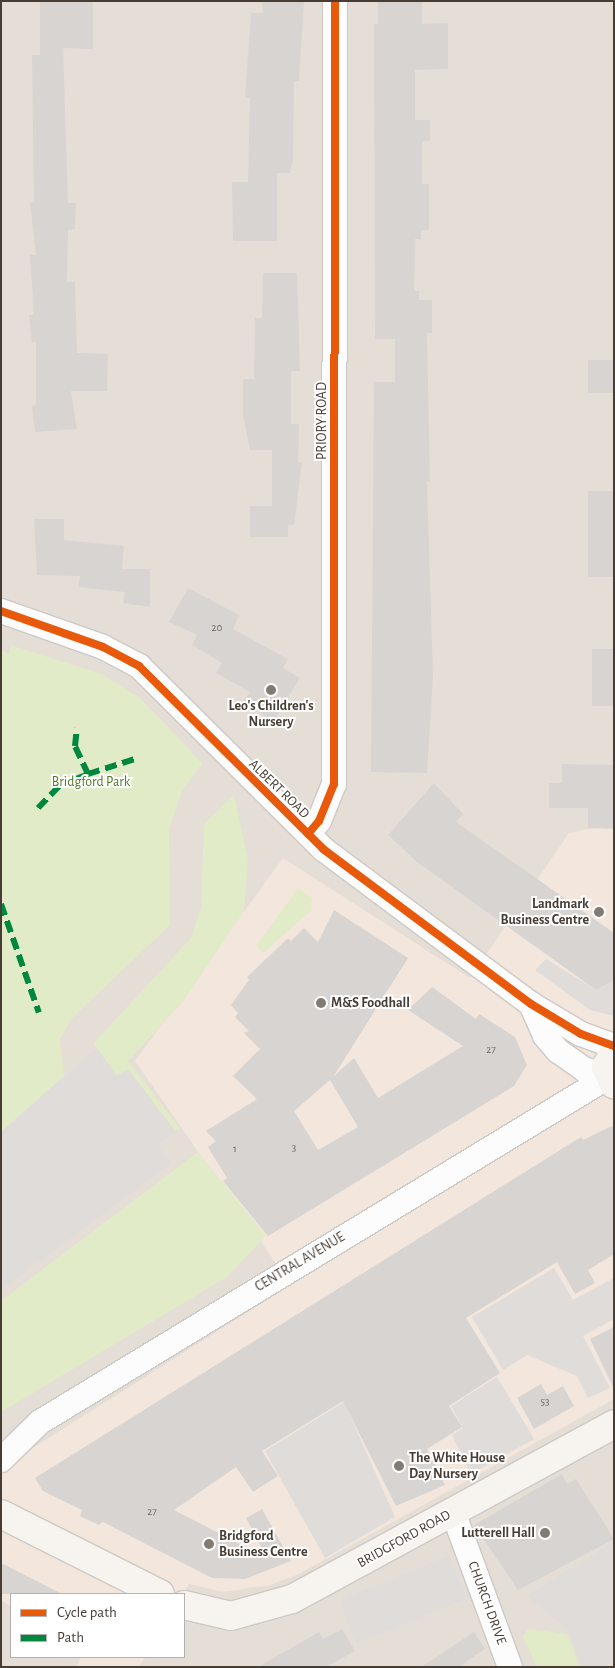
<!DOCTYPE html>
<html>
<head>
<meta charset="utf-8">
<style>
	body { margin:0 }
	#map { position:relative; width:615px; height:1668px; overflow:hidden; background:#f0edea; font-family:"Alegreya Sans",sans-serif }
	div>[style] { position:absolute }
	.residential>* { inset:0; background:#e5ded7 }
	.commercial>* { inset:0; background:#f3e6dc }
	.green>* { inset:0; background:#e2ebc8 }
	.parking>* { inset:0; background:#dfdcd9; transform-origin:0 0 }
	.building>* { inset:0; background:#d8d4d1; transform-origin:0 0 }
	.roads { filter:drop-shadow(1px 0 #cdc9c5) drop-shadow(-1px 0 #cdc9c5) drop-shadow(0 1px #cdc9c5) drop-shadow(0 -1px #cdc9c5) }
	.street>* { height:24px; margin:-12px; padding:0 12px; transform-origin:12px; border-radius:12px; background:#fdfcfc }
	.secondary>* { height:28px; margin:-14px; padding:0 14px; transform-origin:14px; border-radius:14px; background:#f7f3ee }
	.quiet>* { height:6px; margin-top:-3px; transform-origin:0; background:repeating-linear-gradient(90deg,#00873e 0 12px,transparent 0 18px) }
	.cycleway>* { height:8px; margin:-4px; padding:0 4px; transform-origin:4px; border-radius:4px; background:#e8590c }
	.dots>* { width:14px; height:14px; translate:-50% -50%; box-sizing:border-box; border:2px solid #fff; border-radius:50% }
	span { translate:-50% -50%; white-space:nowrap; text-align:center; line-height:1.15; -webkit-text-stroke:4px #fff; paint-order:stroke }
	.number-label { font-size:11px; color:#6d645e }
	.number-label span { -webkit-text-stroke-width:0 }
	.street-label { font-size:14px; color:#473d35 }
	.poi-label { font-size:14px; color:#473d35; font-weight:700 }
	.right { translate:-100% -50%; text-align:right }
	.left { translate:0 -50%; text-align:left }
	.park-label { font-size:14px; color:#527b26 }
	.frame { position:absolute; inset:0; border:2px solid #473d35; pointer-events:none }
	.legend { position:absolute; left:10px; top:1593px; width:175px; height:65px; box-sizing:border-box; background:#fff; border:1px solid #b5b1ae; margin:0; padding:6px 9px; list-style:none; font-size:15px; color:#473d35 }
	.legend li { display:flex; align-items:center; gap:10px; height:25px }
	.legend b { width:25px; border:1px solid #b5b1ae }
</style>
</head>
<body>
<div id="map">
	<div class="residential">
		<i style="clip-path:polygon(evenodd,1px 1px,614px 1px,614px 1667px,1px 1667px,1px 1px,11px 1594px,184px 1594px,184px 1657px,11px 1657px,11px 1594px)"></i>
	</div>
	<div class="commercial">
		<i style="clip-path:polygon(614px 824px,614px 1399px,299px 1574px,270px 1585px,223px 1592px,189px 1584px,182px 1594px,11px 1594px,11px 1606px,1px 1601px,1px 1468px,291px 1285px,135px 1061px,283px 858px,470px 978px,569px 833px)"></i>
		<i style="clip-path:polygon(81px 1657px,145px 1657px,139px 1667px,76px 1667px)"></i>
	</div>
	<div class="green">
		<i style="clip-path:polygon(10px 645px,101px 674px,140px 698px,202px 763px,182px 791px,169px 829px,170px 925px,71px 1019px,60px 1039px,64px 1076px,1px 1132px,1px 650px,10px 654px)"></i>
		<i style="clip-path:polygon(234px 795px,248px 860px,244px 911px,183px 1002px,128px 1061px,180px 1128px,175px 1131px,128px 1069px,117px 1077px,94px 1043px,191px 938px,201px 908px,204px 824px)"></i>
		<i style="clip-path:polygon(298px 888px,312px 898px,311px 911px,263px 953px,256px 946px)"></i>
		<i style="clip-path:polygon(198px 1152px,266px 1236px,227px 1277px,1px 1412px,1px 1301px)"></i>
		<i style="clip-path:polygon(528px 1629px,567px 1634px,580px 1667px,537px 1667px,523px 1637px)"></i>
	</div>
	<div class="parking">
		<i style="clip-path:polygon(546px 959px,596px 990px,614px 980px,614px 1016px,590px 1010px,535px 970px)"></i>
		<i style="clip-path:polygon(96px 1048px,117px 1076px,128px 1069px,175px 1131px,158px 1145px,171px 1163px,1px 1290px,1px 1132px)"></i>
		<i style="clip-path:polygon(554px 1268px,573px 1300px,614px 1278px,614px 1319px,583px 1336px,610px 1388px,588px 1398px,577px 1376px,527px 1355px,503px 1370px,472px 1317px)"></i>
		<i style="clip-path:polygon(497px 1377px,534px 1439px,471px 1474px,452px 1435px,463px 1428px,451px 1406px)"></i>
		<i style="clip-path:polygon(344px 1402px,395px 1517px,325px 1558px,265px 1451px)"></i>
		<i style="clip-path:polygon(614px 1542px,614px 1661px,603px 1667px,582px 1667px,568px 1630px,526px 1596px)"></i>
		<i style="left:449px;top:1556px;width:46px;height:118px;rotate:68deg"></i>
	</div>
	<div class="building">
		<i style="clip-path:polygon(40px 1px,93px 1px,93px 49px,63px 48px,68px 203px,76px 203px,75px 229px,68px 230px,67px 282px,75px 282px,77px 353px,108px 354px,107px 391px,71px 391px,77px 429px,35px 432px,32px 406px,36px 405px,36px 342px,32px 342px,29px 315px,34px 315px,30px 255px,36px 255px,30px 202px,34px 202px,32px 55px,40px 55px)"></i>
		<i style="clip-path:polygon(262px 1px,304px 1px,299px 81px,294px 81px,293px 159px,290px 173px,277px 173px,277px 241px,233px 241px,232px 182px,248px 182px,250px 98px,245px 98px,251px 13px,263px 13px)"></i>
		<i style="clip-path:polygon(378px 1px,422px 1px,422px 24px,448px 23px,448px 69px,415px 70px,415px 120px,430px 120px,430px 141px,422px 141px,422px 184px,429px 184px,429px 230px,421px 230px,421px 239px,415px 239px,414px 291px,419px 291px,419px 300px,432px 300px,432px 333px,427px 333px,430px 482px,427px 482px,433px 677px,427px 773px,371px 772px,374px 382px,395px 382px,395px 339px,375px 339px,374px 24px,378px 24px)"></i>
		<i style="clip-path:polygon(263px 273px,297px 273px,300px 371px,291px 371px,291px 424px,299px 424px,298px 462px,302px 462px,294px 525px,288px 525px,288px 537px,250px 537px,250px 506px,272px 506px,272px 450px,250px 450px,243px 415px,243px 379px,254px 379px,255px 318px,262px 318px)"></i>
		<i style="left:588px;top:360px;width:26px;height:33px"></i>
		<i style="left:588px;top:491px;width:26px;height:86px"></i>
		<i style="clip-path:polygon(34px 519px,64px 519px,64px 540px,124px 546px,122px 569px,150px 569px,150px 607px,123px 603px,125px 592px,78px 587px,80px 576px,37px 575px)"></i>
		<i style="clip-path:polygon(188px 588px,239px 615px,233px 629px,288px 659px,283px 668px,300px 678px,274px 721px,243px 702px,250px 692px,216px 673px,222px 663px,192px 645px,197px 635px,169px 622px)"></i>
		<i style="left:592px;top:649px;width:22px;height:57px"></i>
		<i style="clip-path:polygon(562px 764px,614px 765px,614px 829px,588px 828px,588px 808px,549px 808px,549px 783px,562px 783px)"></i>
		<i style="clip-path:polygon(434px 783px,463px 814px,456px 822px,614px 933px,614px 980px,596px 990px,417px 862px,388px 835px)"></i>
		<i style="clip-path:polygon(evenodd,334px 910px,408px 958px,333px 1077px,354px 1058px,378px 1098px,463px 1046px,408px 1010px,432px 987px,476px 1019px,479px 1014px,515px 1037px,527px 1065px,514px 1086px,268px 1236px,223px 1181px,227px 1178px,208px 1147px,216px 1141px,206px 1131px,257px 1099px,233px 1076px,260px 1049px,244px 1033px,249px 1031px,235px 1017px,238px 1013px,231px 1005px,249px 980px,247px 977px,288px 938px,291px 941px,304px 928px,318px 942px,334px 910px,330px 1080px,358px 1127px,318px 1150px,294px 1111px,330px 1080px)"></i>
		<i style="clip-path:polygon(614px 1125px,614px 1254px,588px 1270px,595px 1283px,575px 1294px,557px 1262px,466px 1318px,500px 1373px,449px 1406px,462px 1427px,427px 1449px,445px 1485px,396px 1506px,343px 1401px,262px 1451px,278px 1476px,253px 1492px,236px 1467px,174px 1510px,267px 1558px,246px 1518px,262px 1509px,291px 1561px,245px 1579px,212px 1578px,103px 1522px,99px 1525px,80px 1516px,82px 1510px,43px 1491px,35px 1478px,581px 1137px,583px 1140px)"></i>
		<i style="clip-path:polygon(614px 1327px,614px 1389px,590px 1339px)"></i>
		<i style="clip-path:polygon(541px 1384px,547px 1395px,563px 1386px,574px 1406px,534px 1429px,517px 1398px)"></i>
		<i style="clip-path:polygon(562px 1474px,567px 1484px,576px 1479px,614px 1539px,518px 1590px,474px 1525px)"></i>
		<i style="clip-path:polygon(1px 1563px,62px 1594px,1px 1594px)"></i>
		<i style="clip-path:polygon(342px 1629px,355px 1651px,326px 1667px,258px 1667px,319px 1632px,323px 1639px)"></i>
		<i style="clip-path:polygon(474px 1632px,485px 1649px,458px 1667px,421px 1667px)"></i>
	</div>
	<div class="roads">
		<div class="street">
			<i style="left:1px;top:611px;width:108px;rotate:19.4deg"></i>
			<i style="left:103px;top:647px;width:41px;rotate:27.8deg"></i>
			<i style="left:139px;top:666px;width:260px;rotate:44.8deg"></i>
			<i style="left:323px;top:849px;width:259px;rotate:36.7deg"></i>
			<i style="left:531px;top:1004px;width:58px;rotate:31deg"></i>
			<i style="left:581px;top:1034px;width:35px;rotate:20deg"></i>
			<i style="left:308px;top:834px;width:17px;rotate:-50deg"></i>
			<i style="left:319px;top:821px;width:40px;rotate:-68deg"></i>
			<i style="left:334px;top:784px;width:783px;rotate:-89.93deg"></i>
			<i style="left:531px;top:1004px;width:35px;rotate:66deg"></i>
			<i style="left:545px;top:1036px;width:20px;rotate:49deg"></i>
			<i style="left:558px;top:1051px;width:33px;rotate:35deg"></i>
			<i style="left:585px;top:1070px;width:22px;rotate:10deg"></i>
			<i style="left:1px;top:1460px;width:54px;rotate:-44.3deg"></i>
			<i style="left:40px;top:1422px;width:665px;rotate:-31.27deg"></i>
			<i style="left:453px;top:1512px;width:165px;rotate:69.8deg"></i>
		</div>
		<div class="secondary">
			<i style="left:614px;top:1052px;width:17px;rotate:118deg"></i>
			<i style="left:606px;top:1067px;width:19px;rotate:65deg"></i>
			<i style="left:1px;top:1514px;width:178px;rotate:26.7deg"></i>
			<i style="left:184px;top:1605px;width:48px;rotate:13.2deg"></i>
			<i style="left:231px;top:1616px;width:63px;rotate:-15.6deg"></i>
			<i style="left:292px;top:1599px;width:366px;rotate:-28.5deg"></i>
		</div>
	</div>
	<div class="quiet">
		<i style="left:88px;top:774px;width:52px;rotate:-17.7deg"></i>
		<i style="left:38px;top:808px;width:32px;rotate:-46deg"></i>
		<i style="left:60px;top:785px;width:30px;rotate:-21deg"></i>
		<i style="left:88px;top:774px;width:31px;rotate:-115deg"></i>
		<i style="left:75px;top:746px;width:18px;rotate:-84deg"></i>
		<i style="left:1px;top:904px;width:115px;rotate:70.8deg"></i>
	</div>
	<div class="cycleway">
		<i style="left:1px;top:611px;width:108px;rotate:19.4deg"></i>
		<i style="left:103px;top:647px;width:41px;rotate:27.8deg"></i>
		<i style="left:139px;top:666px;width:260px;rotate:44.8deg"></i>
		<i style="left:323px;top:849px;width:259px;rotate:36.7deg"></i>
		<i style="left:531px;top:1004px;width:58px;rotate:31deg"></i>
		<i style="left:581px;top:1034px;width:35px;rotate:20deg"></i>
		<i style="left:308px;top:834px;width:17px;rotate:-50deg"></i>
		<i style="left:319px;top:821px;width:40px;rotate:-68deg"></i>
		<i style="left:334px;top:784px;width:783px;rotate:-89.93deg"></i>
	</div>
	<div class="dots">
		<i style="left:271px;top:690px;background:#827b74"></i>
		<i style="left:599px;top:912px;background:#827b74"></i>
		<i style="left:321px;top:1003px;background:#827b74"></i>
		<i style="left:399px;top:1466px;background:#827b74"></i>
		<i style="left:545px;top:1533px;background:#827b74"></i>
		<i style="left:209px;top:1544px;background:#827b74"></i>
	</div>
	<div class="number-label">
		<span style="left:217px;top:628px">20</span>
		<span style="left:491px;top:1050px">27</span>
		<span style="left:294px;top:1148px">3</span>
		<span style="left:235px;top:1149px">1</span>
		<span style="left:545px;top:1402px">53</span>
		<span style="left:152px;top:1512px">27</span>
	</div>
	<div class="street-label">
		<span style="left:322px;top:421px;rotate:-90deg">PRIORY ROAD</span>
		<span style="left:279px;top:789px;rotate:44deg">ALBERT ROAD</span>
		<span style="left:300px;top:1262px;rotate:-31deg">CENTRAL AVENUE</span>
		<span style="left:404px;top:1539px;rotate:-29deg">BRIDGFORD ROAD</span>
		<span style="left:487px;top:1603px;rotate:70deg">CHURCH DRIVE</span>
	</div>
	<div class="poi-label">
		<span style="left:271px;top:714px">Leo's Children's<br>Nursery</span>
		<span class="right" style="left:589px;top:912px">Landmark<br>Business Centre</span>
		<span class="left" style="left:331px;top:1003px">M&amp;S Foodhall</span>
		<span class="left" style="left:409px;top:1466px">The White House<br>Day Nursery</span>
		<span class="right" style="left:535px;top:1533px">Lutterell Hall</span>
		<span class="left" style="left:219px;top:1544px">Bridgford<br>Business Centre</span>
	</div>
	<div class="park-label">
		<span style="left:91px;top:782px">Bridgford Park</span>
	</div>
	<div class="frame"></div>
	<ul class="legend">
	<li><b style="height:6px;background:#e8590c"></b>Cycle path</li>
	<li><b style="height:6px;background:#00873e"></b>Path</li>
	</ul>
</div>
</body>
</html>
